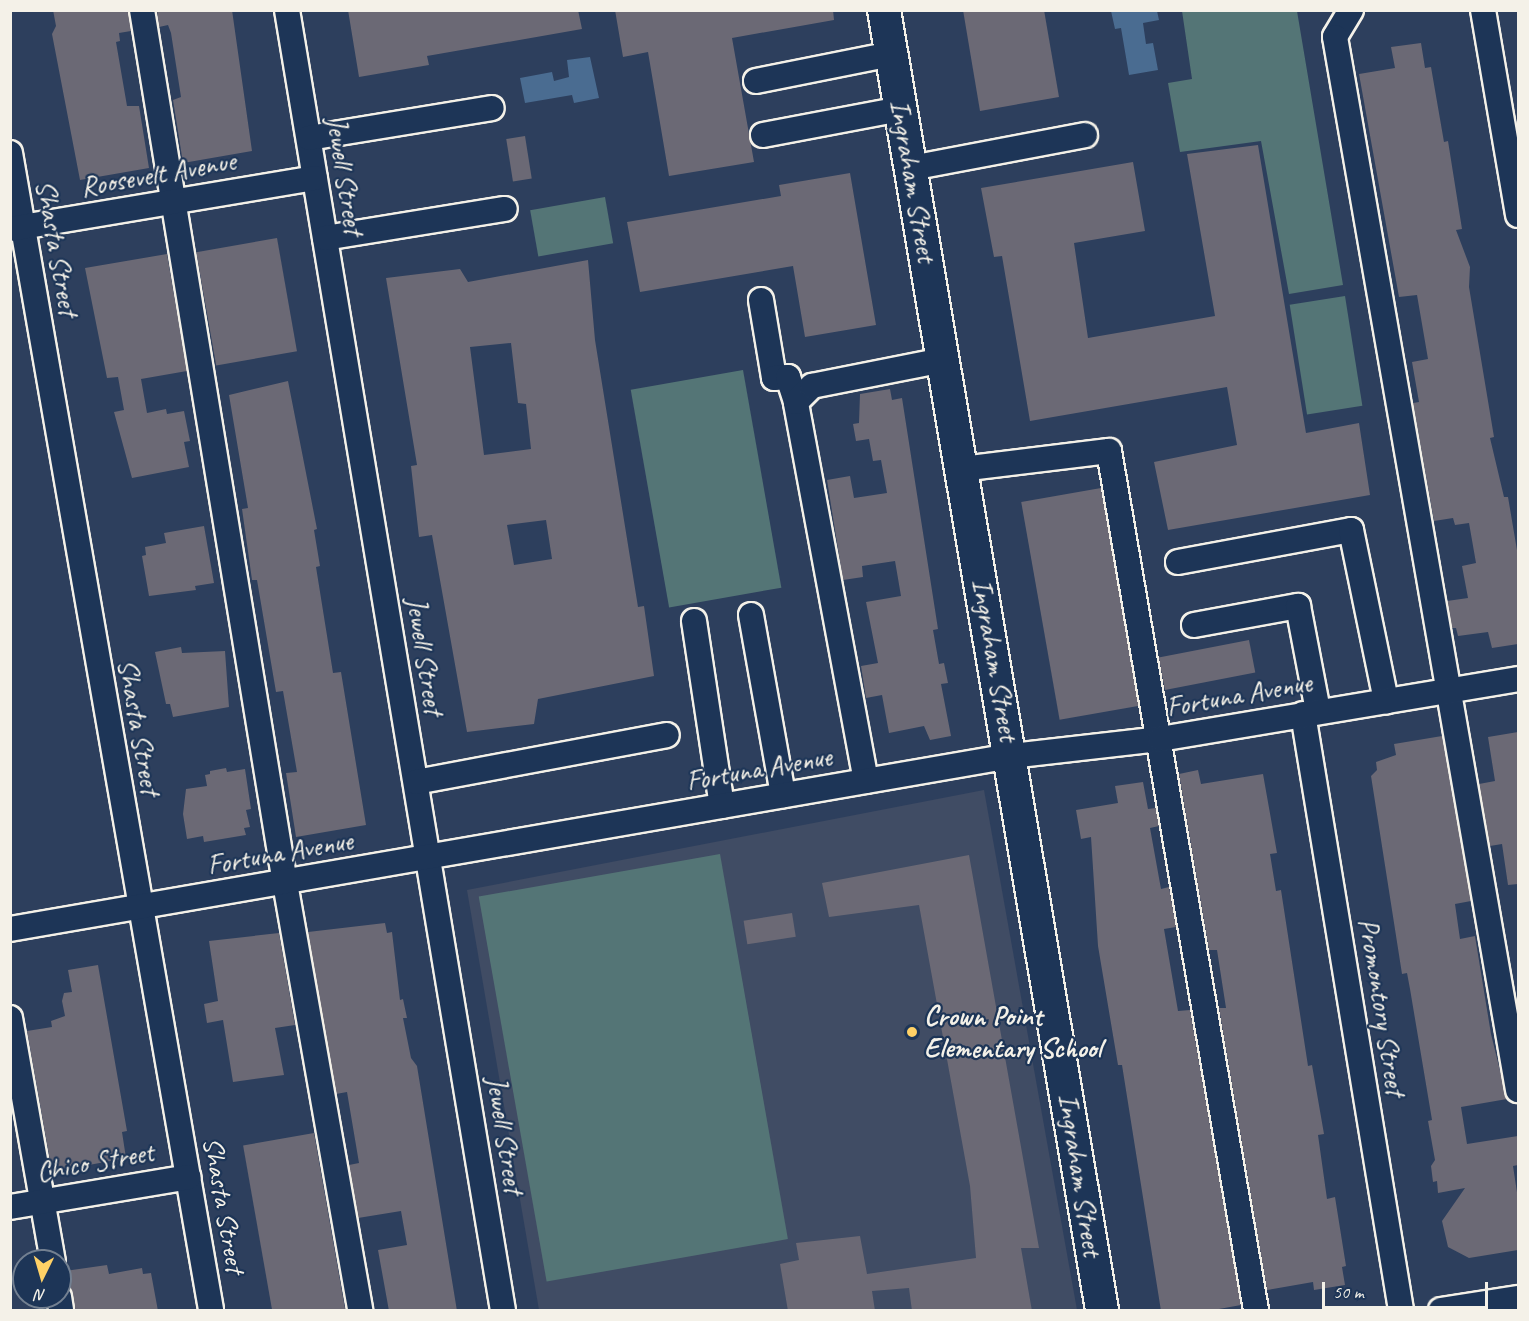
<!DOCTYPE html>
<html>
<head>
<meta charset="utf-8">
<style>
	body { margin:0 }
	#map { position:relative; width:1529px; height:1321px; overflow:hidden; background:#2d3f5d; font-family:Caveat,sans-serif }
	div>[style] { position:absolute }
	.built>* { inset:0; background:#404c64 }
	.green>* { inset:0; background:#547576; transform-origin:0 0 }
	.water>* { inset:0; background:#4a6c91 }
	.building>* { inset:0; background:#6b6975; transform-origin:0 0 }
	.roads { filter:drop-shadow(2px 0 #f4f1e8) drop-shadow(-2px 0 #f4f1e8) drop-shadow(0 2px #f4f1e8) drop-shadow(0 -2px #f4f1e8) }
	.minor>* { height:24px; margin:-12px; padding:0 12px; transform-origin:12px; border-radius:12px; background:#1d3557 }
	.major>* { height:32px; margin:-16px; padding:0 16px; transform-origin:16px; border-radius:16px; background:#1d3557 }
	.dots>* { width:16px; height:16px; translate:-50% -50%; box-sizing:border-box; border:3px solid #1d3557; border-radius:50% }
	span { translate:-50% -50%; white-space:nowrap; text-align:center; line-height:1.15; -webkit-text-stroke:4.5px #1d3557; paint-order:stroke }
	.street-label { font-size:28px; color:#f4f1e8 }
	.poi-label { font-size:28px; color:#f4f1e8; font-weight:700 }
	.left { translate:0 -50%; text-align:left }
	.frame { position:absolute; inset:0; border:12px solid #f4f1e8; pointer-events:none }
	.north { position:absolute; left:12px; top:1249px; width:60px; height:60px; box-sizing:border-box; background:#1d3557; border:2px solid #738091; border-radius:50%; rotate:185deg; font-size:16px; font-weight:700; line-height:24px; text-align:center; color:#f4f1e8 }
	.north::after { content:''; display:block; margin:auto; width:21px; height:27px; background:#ffd166; clip-path:polygon(50% 0,100% 100%,50% 72%,0 100%) }
	.scale { position:absolute; left:1322px; top:1282px; width:166px; height:27px; box-sizing:border-box; border:3px solid #f4f1e8; border-top:0; padding-left:8px; font-size:18px; line-height:21px; white-space:nowrap; color:#f4f1e8; -webkit-text-stroke:4px #1d3557; paint-order:stroke }
</style>
</head>
<body>
<div id="map">
	<div class="built">
		<i style="clip-path:polygon(984px 790px,1077px 1310px,539px 1310px,467px 890px)"></i>
	</div>
	<div class="green">
		<i style="clip-path:polygon(1182px 11px,1297px 11px,1343px 285px,1289px 294px,1261px 141px,1180px 152px,1168px 83px,1192px 79px)"></i>
		<i style="left:605px;top:197px;width:47px;height:76px;rotate:80deg"></i>
		<i style="left:1345px;top:296px;width:111px;height:56px;rotate:81deg"></i>
		<i style="left:743px;top:370px;width:221px;height:114px;rotate:80deg"></i>
		<i style="left:720px;top:854px;width:391px;height:245px;rotate:80deg"></i>
	</div>
	<div class="water">
		<i style="clip-path:polygon(1111px 11px,1157px 11px,1159px 20px,1143px 23px,1146px 44px,1153px 43px,1158px 70px,1129px 75px,1121px 28px,1115px 29px)"></i>
		<i style="clip-path:polygon(590px 57px,599px 98px,574px 103px,572px 95px,525px 103px,520px 78px,552px 72px,554px 81px,569px 77px,567px 60px)"></i>
	</div>
	<div class="building">
		<i style="clip-path:polygon(53px 10px,128px 10px,131px 31px,119px 33px,120px 41px,116px 42px,127px 106px,139px 106px,149px 168px,80px 180px,52px 34px,56px 26px)"></i>
		<i style="clip-path:polygon(157px 10px,232px 10px,252px 151px,183px 163px,173px 100px,181px 97px,171px 33px,168px 25px,159px 27px)"></i>
		<i style="clip-path:polygon(348px 10px,578px 10px,582px 29px,427px 56px,429px 65px,359px 77px)"></i>
		<i style="clip-path:polygon(615px 10px,833px 10px,834px 20px,732px 38px,754px 162px,669px 176px,648px 52px,623px 57px)"></i>
		<i style="clip-path:polygon(963px 10px,1044px 10px,1059px 97px,980px 111px)"></i>
		<i style="clip-path:polygon(1421px 43px,1425px 68px,1431px 67px,1444px 142px,1448px 141px,1462px 229px,1456px 230px,1470px 267px,1469px 287px,1494px 437px,1490px 438px,1504px 497px,1508px 497px,1518px 556px,1518px 644px,1492px 648px,1488px 632px,1458px 636px,1456px 628px,1452px 628px,1447px 601px,1468px 598px,1462px 566px,1476px 563px,1469px 523px,1455px 525px,1453px 518px,1434px 521px,1413px 403px,1419px 402px,1412px 362px,1428px 359px,1417px 295px,1399px 297px,1359px 74px,1395px 68px,1391px 47px)"></i>
		<i style="left:525px;top:136px;width:43px;height:19px;rotate:81deg"></i>
		<i style="clip-path:polygon(1258px 145px,1306px 433px,1359px 423px,1370px 495px,1168px 530px,1154px 462px,1237px 445px,1227px 387px,1030px 421px,1002px 256px,994px 257px,981px 188px,1133px 162px,1145px 231px,1074px 243px,1088px 338px,1215px 316px,1187px 154px)"></i>
		<i style="clip-path:polygon(850px 173px,876px 325px,805px 337px,793px 266px,640px 292px,627px 222px,781px 196px,779px 185px)"></i>
		<i style="left:277px;top:238px;width:115px;height:82px;rotate:80deg"></i>
		<i style="clip-path:polygon(167px 254px,187px 371px,141px 379px,147px 413px,166px 409px,167px 414px,184px 411px,190px 441px,184px 442px,189px 467px,132px 478px,114px 412px,124px 410px,118px 377px,107px 378px,85px 268px)"></i>
		<i style="clip-path:polygon(evenodd,588px 260px,595px 340px,638px 607px,644px 606px,654px 676px,538px 699px,534px 724px,467px 732px,432px 535px,419px 537px,411px 466px,417px 465px,386px 278px,460px 269px,468px 282px,588px 260px,511px 343px,518px 403px,526px 404px,531px 449px,484px 455px,470px 347px,511px 343px,588px 260px,546px 520px,552px 559px,514px 565px,507px 525px,546px 520px)"></i>
		<i style="clip-path:polygon(288px 381px,317px 529px,314px 530px,320px 566px,316px 567px,333px 673px,341px 672px,366px 825px,296px 837px,286px 773px,297px 772px,283px 691px,276px 692px,257px 580px,252px 580px,242px 509px,248px 508px,229px 395px)"></i>
		<i style="clip-path:polygon(890px 389px,892px 400px,902px 398px,938px 629px,933px 630px,939px 664px,944px 663px,948px 683px,941px 684px,951px 736px,930px 740px,924px 726px,889px 733px,882px 695px,866px 698px,861px 666px,878px 663px,866px 602px,901px 596px,895px 561px,862px 566px,863px 577px,843px 580px,827px 480px,850px 476px,854px 498px,887px 493px,881px 460px,873px 461px,869px 439px,856px 441px,853px 424px,859px 423px,860px 394px)"></i>
		<i style="left:1101px;top:488px;width:221px;height:81px;rotate:80deg"></i>
		<i style="clip-path:polygon(204px 526px,214px 583px,195px 586px,196px 590px,149px 596px,142px 556px,146px 555px,145px 547px,166px 543px,164px 533px)"></i>
		<i style="left:1249px;top:640px;width:33px;height:92px;rotate:79deg"></i>
		<i style="clip-path:polygon(181px 647px,182px 653px,225px 651px,229px 707px,173px 717px,170px 704px,166px 704px,155px 652px)"></i>
		<i style="clip-path:polygon(1518px 732px,1518px 884px,1508px 885px,1502px 844px,1490px 846px,1479px 784px,1495px 781px,1488px 737px)"></i>
		<i style="clip-path:polygon(1442px 736px,1471px 901px,1455px 904px,1460px 939px,1475px 936px,1491px 1034px,1507px 1099px,1461px 1107px,1467px 1144px,1518px 1136px,1518px 1165px,1513px 1166px,1518px 1199px,1518px 1250px,1469px 1258px,1448px 1247px,1442px 1221px,1465px 1188px,1438px 1193px,1437px 1181px,1433px 1182px,1431px 1166px,1435px 1160px,1428px 1121px,1432px 1120px,1410px 989px,1407px 973px,1402px 974px,1371px 776px,1377px 770px,1376px 762px,1396px 755px,1394px 744px)"></i>
		<i style="clip-path:polygon(226px 768px,227px 772px,245px 769px,251px 809px,246px 810px,250px 827px,244px 828px,246px 835px,204px 842px,203px 836px,187px 839px,183px 814px,186px 789px,207px 786px,205px 775px,210px 774px,210px 771px)"></i>
		<i style="clip-path:polygon(1198px 770px,1201px 784px,1263px 774px,1277px 853px,1270px 854px,1276px 891px,1281px 890px,1308px 1066px,1312px 1065px,1324px 1134px,1318px 1135px,1327px 1199px,1335px 1197px,1346px 1266px,1342px 1267px,1345px 1285px,1314px 1290px,1313px 1282px,1267px 1290px,1219px 1008px,1226px 1008px,1217px 950px,1209px 950px,1179px 774px)"></i>
		<i style="clip-path:polygon(1143px 782px,1148px 809px,1156px 808px,1159px 826px,1150px 828px,1161px 889px,1169px 887px,1176px 927px,1164px 929px,1178px 1011px,1190px 1010px,1241px 1305px,1208px 1311px,1161px 1311px,1122px 1065px,1118px 1065px,1098px 946px,1091px 837px,1081px 839px,1076px 810px,1118px 803px,1115px 786px)"></i>
		<i style="clip-path:polygon(969px 855px,1039px 1248px,1021px 1248px,1032px 1311px,912px 1311px,909px 1288px,872px 1291px,875px 1311px,788px 1311px,780px 1264px,799px 1260px,796px 1243px,860px 1236px,867px 1274px,976px 1258px,970px 1186px,919px 905px,829px 917px,822px 883px)"></i>
		<i style="left:792px;top:913px;width:24px;height:49px;rotate:81deg"></i>
		<i style="clip-path:polygon(385px 923px,387px 933px,392px 932px,400px 1000px,403px 999px,407px 1018px,403px 1018px,411px 1058px,417px 1066px,457px 1311px,389px 1311px,378px 1250px,407px 1245px,401px 1211px,358px 1218px,349px 1165px,359px 1163px,347px 1092px,336px 1094px,308px 932px)"></i>
		<i style="clip-path:polygon(279px 933px,295px 1025px,275px 1028px,284px 1075px,233px 1082px,223px 1020px,207px 1023px,204px 1004px,218px 1001px,209px 941px)"></i>
		<i style="clip-path:polygon(98px 965px,127px 1131px,122px 1132px,126px 1158px,52px 1172px,27px 1031px,52px 1027px,51px 1021px,65px 1016px,62px 1001px,64px 993px,72px 992px,68px 970px)"></i>
		<i style="left:314px;top:1133px;width:181px;height:72px;rotate:80deg"></i>
		<i style="clip-path:polygon(107px 1265px,109px 1274px,142px 1268px,143px 1274px,151px 1273px,158px 1311px,75px 1311px,65px 1271px)"></i>
	</div>
	<div class="roads">
		<div class="minor">
			<i style="left:142px;top:10px;width:885px;rotate:80.7deg"></i>
			<i style="left:285px;top:883px;width:434px;rotate:80deg"></i>
			<i style="left:287px;top:10px;width:1318px;rotate:80.57deg"></i>
			<i style="left:1351px;top:10px;width:31px;rotate:121deg"></i>
			<i style="left:1335px;top:37px;width:1069px;rotate:80.14deg"></i>
			<i style="left:1483px;top:10px;width:208px;rotate:80.3deg"></i>
			<i style="left:756px;top:81px;width:138px;rotate:-11.3deg"></i>
			<i style="left:763px;top:135px;width:140px;rotate:-10.7deg"></i>
			<i style="left:309px;top:138px;width:185px;rotate:-9.3deg"></i>
			<i style="left:10px;top:153px;width:1174px;rotate:80.14deg"></i>
			<i style="left:911px;top:168px;width:177px;rotate:-10.7deg"></i>
			<i style="left:10px;top:229px;width:309px;rotate:-9.5deg"></i>
			<i style="left:325px;top:238px;width:182px;rotate:-9.2deg"></i>
			<i style="left:761px;top:300px;width:79px;rotate:80.5deg"></i>
			<i style="left:774px;top:378px;width:14px;rotate:-4deg"></i>
			<i style="left:788px;top:377px;width:26px;rotate:72deg"></i>
			<i style="left:962px;top:469px;width:148px;rotate:-7deg"></i>
			<i style="left:1109px;top:451px;width:871px;rotate:80.29deg"></i>
			<i style="left:1178px;top:562px;width:176px;rotate:-10.5deg"></i>
			<i style="left:1351px;top:530px;width:175px;rotate:78.4deg"></i>
			<i style="left:751px;top:615px;width:183px;rotate:79.9deg"></i>
			<i style="left:694px;top:621px;width:187px;rotate:81.4deg"></i>
			<i style="left:1194px;top:625px;width:106px;rotate:-10.4deg"></i>
			<i style="left:1298px;top:606px;width:107px;rotate:79.2deg"></i>
			<i style="left:1303px;top:714px;width:604px;rotate:80.66deg"></i>
			<i style="left:866px;top:781px;width:385px;rotate:-100.5deg"></i>
			<i style="left:796px;top:402px;width:23px;rotate:-45deg"></i>
			<i style="left:812px;top:386px;width:134px;rotate:-11.2deg"></i>
			<i style="left:416px;top:782px;width:255px;rotate:-10.6deg"></i>
			<i style="left:10px;top:929px;width:1016px;rotate:-9.81deg"></i>
			<i style="left:1011px;top:756px;width:150px;rotate:-6.5deg"></i>
			<i style="left:1160px;top:739px;width:363px;rotate:-9.5deg"></i>
			<i style="left:10px;top:1018px;width:247px;rotate:80deg"></i>
			<i style="left:10px;top:1207px;width:181px;rotate:-9.5deg"></i>
			<i style="left:59px;top:1297px;width:13px;rotate:81deg"></i>
			<i style="left:1441px;top:1310px;width:78px;rotate:-8.9deg"></i>
		</div>
		<div class="major">
			<i style="left:884px;top:10px;width:1318px;rotate:80.48deg"></i>
		</div>
	</div>
	<div class="dots">
		<i style="left:912px;top:1032px;background:#ffd166"></i>
	</div>
	<div class="street-label">
		<span style="left:158px;top:174px;rotate:-10deg">Roosevelt Avenue</span>
		<span style="left:345px;top:176px;rotate:81deg">Jewell Street</span>
		<span style="left:913px;top:181px;rotate:80deg">Ingraham Street</span>
		<span style="left:57px;top:248px;rotate:80deg">Shasta Street</span>
		<span style="left:425px;top:656px;rotate:81deg">Jewell Street</span>
		<span style="left:995px;top:660px;rotate:80deg">Ingraham Street</span>
		<span style="left:1239px;top:695px;rotate:-10deg">Fortuna Avenue</span>
		<span style="left:139px;top:727px;rotate:80deg">Shasta Street</span>
		<span style="left:759px;top:769px;rotate:-10deg">Fortuna Avenue</span>
		<span style="left:280px;top:853px;rotate:-10deg">Fortuna Avenue</span>
		<span style="left:1382px;top:1007px;rotate:81deg">Promontory Street</span>
		<span style="left:505px;top:1135px;rotate:81deg">Jewell Street</span>
		<span style="left:95px;top:1162px;rotate:-10deg">Chico Street</span>
		<span style="left:1080px;top:1175px;rotate:81deg">Ingraham Street</span>
		<span style="left:224px;top:1205px;rotate:80deg">Shasta Street</span>
	</div>
	<div class="poi-label">
		<span class="left" style="left:924px;top:1032px">Crown Point<br>Elementary School</span>
	</div>
	<div class="frame"></div>
	<div class="north">N</div>
	<div class="scale">50 m</div>
</div>
</body>
</html>
